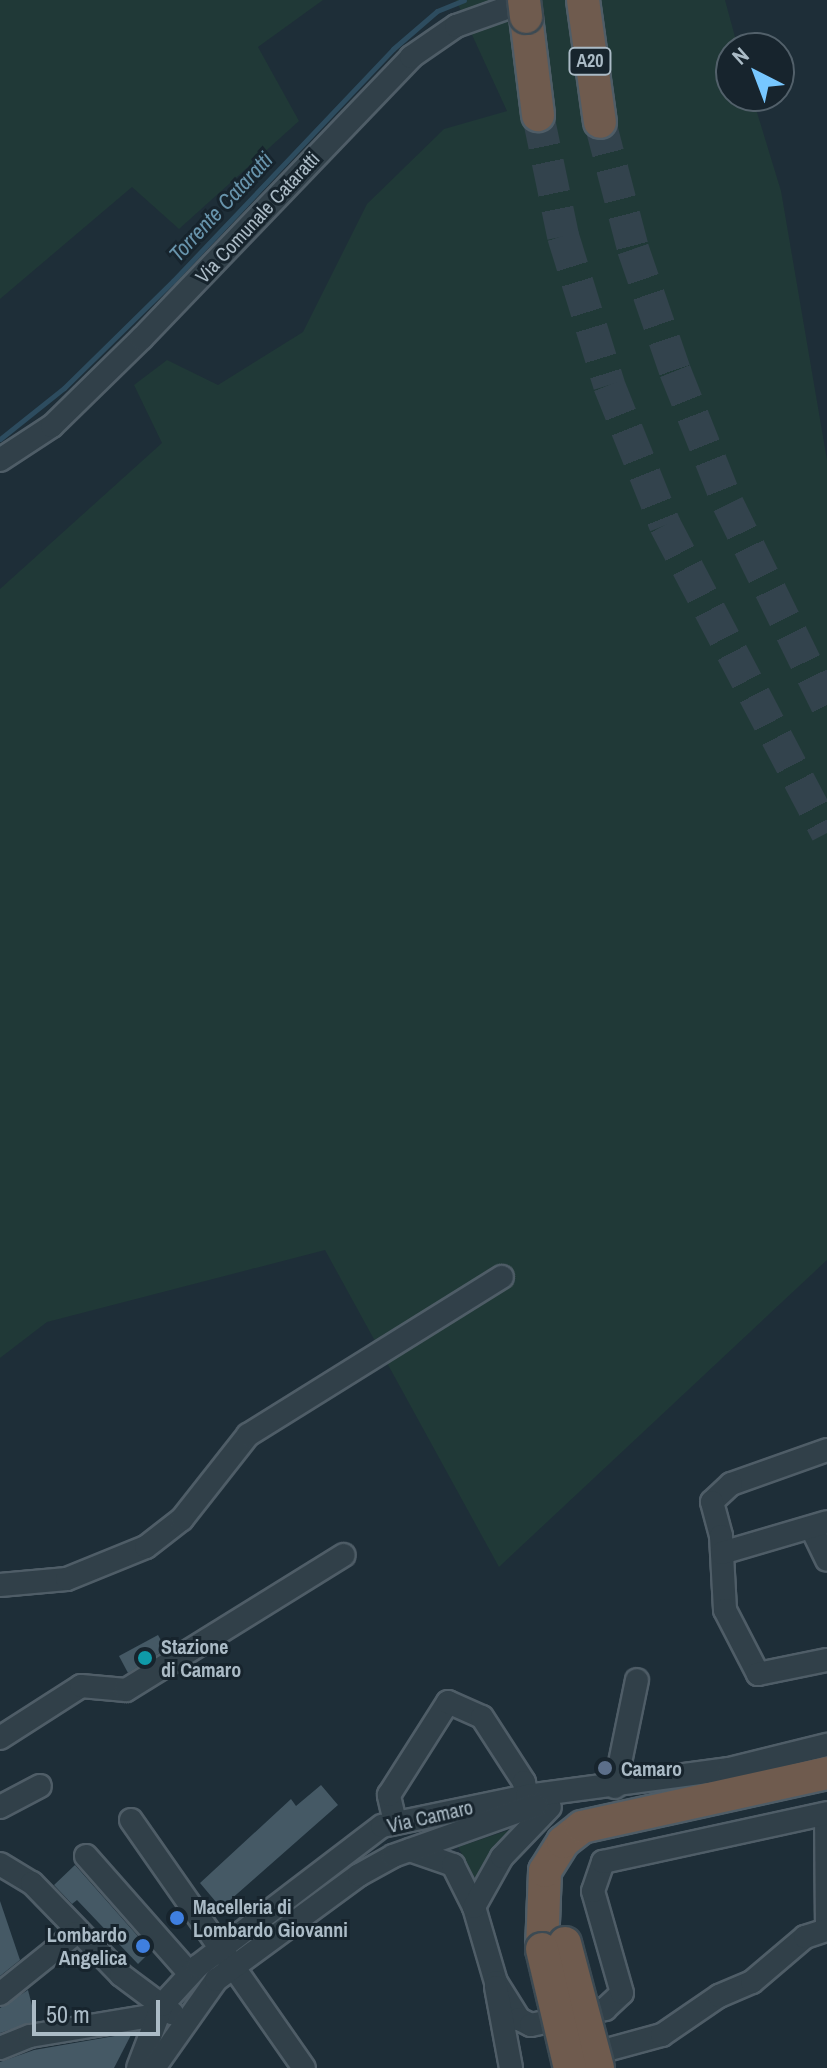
<!DOCTYPE html>
<html>
<head>
<meta charset="utf-8">
<style>
	body { margin:0 }
	#map { position:relative; width:827px; height:2068px; overflow:hidden; background:#1e2e38; font-family:"Archivo Narrow",sans-serif }
	div>[style] { position:absolute }
	.green>* { inset:0; background:#203937 }
	.stream>* { height:5px; margin:-2.5px; padding:0 2.5px; transform-origin:2.5px; border-radius:2.5px; background:#2d4c5f }
	.building>* { inset:0; background:#455965 }
	.highway-tunnel>* { height:32px; margin-top:-16px; transform-origin:0; background:repeating-linear-gradient(90deg,#33434d 0 32px,transparent 0 48px) }
	.roads { filter:drop-shadow(2px 0 #4f5d67) drop-shadow(-2px 0 #4f5d67) drop-shadow(0 2px #4f5d67) drop-shadow(0 -2px #4f5d67) }
	.minor>* { height:22px; margin:-11px; padding:0 11px; transform-origin:11px; border-radius:11px; background:#314049 }
	.highway>* { height:32px; margin:-16px; padding:0 16px; transform-origin:16px; border-radius:16px; background:#6f5b4e }
	.bridges { filter:drop-shadow(2px 0 #3c4a53) drop-shadow(-2px 0 #3c4a53) drop-shadow(0 2px #3c4a53) drop-shadow(0 -2px #3c4a53) }
	.highway-bridge>* { height:32px; margin:-16px; padding:0 16px; transform-origin:16px; border-radius:16px; background:#6f5b4e }
	.dots>* { width:22px; height:22px; translate:-50% -50%; box-sizing:border-box; border:4px solid #17242d; border-radius:50% }
	span { translate:-50% -50%; white-space:nowrap; text-align:center; line-height:1.15; -webkit-text-stroke:6px #17242d; paint-order:stroke }
	.shield-label span { padding:2px 6px; background:#17242d; border:2px solid; border-radius:6px; -webkit-text-stroke-width:0 }
	.shield-label { font-size:18px; color:#abbbc6; font-weight:700 }
	.street-label { font-size:20px; color:#abbbc6 }
	.poi-label { font-size:20px; color:#abbbc6; font-weight:700 }
	.left { translate:0 -50%; text-align:left }
	.right { translate:-100% -50%; text-align:right }
	.water-label { font-size:22px; color:#6894ac; font-style:italic }
	.north { position:absolute; left:715px; top:32px; width:80px; height:80px; box-sizing:border-box; background:#17242d; border:2px solid #52606a; border-radius:50%; rotate:318deg; font-size:22px; font-weight:700; line-height:32px; text-align:center; color:#abbbc6 }
	.north::after { content:''; display:block; margin:auto; width:28px; height:36px; background:#77c7ff; clip-path:polygon(50% 0,100% 100%,50% 72%,0 100%) }
	.scale { position:absolute; left:32px; top:2000px; width:128px; height:36px; box-sizing:border-box; border:4px solid #abbbc6; border-top:0; padding-left:10px; font-size:24px; line-height:28px; white-space:nowrap; color:#abbbc6; -webkit-text-stroke:6px #17242d; paint-order:stroke }
</style>
</head>
<body>
<div id="map">
	<div class="green">
		<i style="clip-path:polygon(0 0,323px 0,258px 47px,299px 121px,179px 229px,132px 187px,0 299px)"></i>
		<i style="clip-path:polygon(456px 0,725px 0,738px 48px,731px 48px,731px 96px,752px 96px,781px 191px,827px 460px,827px 1260px,499px 1567px,325px 1250px,47px 1322px,0 1358px,0 589px,162px 443px,134px 385px,167px 360px,218px 385px,303px 332px,367px 204px,444px 129px,507px 111px)"></i>
		<i style="clip-path:polygon(509px 1830px,491px 1851px,476px 1880px,458px 1847px)"></i>
	</div>
	<div class="stream">
		<i style="left:0;top:439px;width:82px;rotate:-38.6deg"></i>
		<i style="left:64px;top:388px;width:153px;rotate:-44.5deg"></i>
		<i style="left:173px;top:281px;width:320px;rotate:-46.5deg"></i>
		<i style="left:393px;top:49px;width:58px;rotate:-40.8deg"></i>
		<i style="left:437px;top:11px;width:29px;rotate:-22deg"></i>
	</div>
	<div class="building">
		<i style="clip-path:polygon(158px 1635px,166px 1649px,128px 1673px,119px 1656px)"></i>
		<i style="clip-path:polygon(321px 1785px,338px 1805px,221px 1908px,200px 1883px,291px 1799px,296px 1806px)"></i>
		<i style="clip-path:polygon(75px 1865px,151px 1951px,138px 1964px,77px 1900px,72px 1904px,54px 1885px)"></i>
		<i style="clip-path:polygon(0 1901px,20px 1960px,0 1976px)"></i>
		<i style="clip-path:polygon(28px 1990px,36px 2021px,0 2033px,0 2008px)"></i>
		<i style="clip-path:polygon(132px 2033px,114px 2068px,0 2068px,0 2062px,34px 2050px)"></i>
	</div>
	<div class="highway-tunnel">
		<i style="left:538px;top:115px;width:124px;rotate:78.3deg"></i>
		<i style="left:563px;top:236px;width:156px;rotate:72.8deg"></i>
		<i style="left:609px;top:385px;width:151px;rotate:68.2deg"></i>
		<i style="left:665px;top:525px;width:348px;rotate:62.3deg"></i>
		<i style="left:600px;top:122px;width:131px;rotate:75.4deg"></i>
		<i style="left:633px;top:249px;width:129px;rotate:71deg"></i>
		<i style="left:675px;top:371px;width:143px;rotate:68.3deg"></i>
		<i style="left:728px;top:504px;width:225px;rotate:63.9deg"></i>
	</div>
	<div class="roads">
		<div class="minor">
			<i style="left:0;top:460px;width:62px;rotate:-33.2deg"></i>
			<i style="left:52px;top:426px;width:126px;rotate:-44.4deg"></i>
			<i style="left:142px;top:338px;width:389px;rotate:-46.2deg"></i>
			<i style="left:411px;top:57px;width:55px;rotate:-34.6deg"></i>
			<i style="left:456px;top:26px;width:77px;rotate:-19.6deg"></i>
			<i style="left:827px;top:1450px;width:102px;rotate:160.5deg"></i>
			<i style="left:731px;top:1484px;width:26px;rotate:137deg"></i>
			<i style="left:712px;top:1502px;width:35px;rotate:75deg"></i>
			<i style="left:721px;top:1536px;width:74px;rotate:86.9deg"></i>
			<i style="left:725px;top:1610px;width:72px;rotate:62.7deg"></i>
			<i style="left:758px;top:1674px;width:70px;rotate:-11.5deg"></i>
			<i style="left:812px;top:1529px;width:34px;rotate:64deg"></i>
			<i style="left:722px;top:1553px;width:109px;rotate:-16.4deg"></i>
			<i style="left:0;top:1585px;width:67px;rotate:-5.1deg"></i>
			<i style="left:67px;top:1579px;width:85px;rotate:-22.1deg"></i>
			<i style="left:146px;top:1547px;width:46px;rotate:-37.9deg"></i>
			<i style="left:182px;top:1519px;width:107px;rotate:-51.8deg"></i>
			<i style="left:248px;top:1435px;width:299px;rotate:-31.9deg"></i>
			<i style="left:0;top:1738px;width:96px;rotate:-32.7deg"></i>
			<i style="left:81px;top:1686px;width:45px;rotate:5.1deg"></i>
			<i style="left:126px;top:1690px;width:256px;rotate:-31.8deg"></i>
			<i style="left:615px;top:1787px;width:109px;rotate:-78.4deg"></i>
			<i style="left:0;top:1807px;width:45px;rotate:-27.7deg"></i>
			<i style="left:826px;top:1814px;width:112px;rotate:89.5deg"></i>
			<i style="left:131px;top:1820px;width:302px;rotate:55.1deg"></i>
			<i style="left:395px;top:1822px;width:28px;rotate:-103deg"></i>
			<i style="left:389px;top:1795px;width:110px;rotate:-57.6deg"></i>
			<i style="left:448px;top:1702px;width:37px;rotate:24deg"></i>
			<i style="left:482px;top:1717px;width:77px;rotate:57.1deg"></i>
			<i style="left:524px;top:1782px;width:26px;rotate:79deg"></i>
			<i style="left:410px;top:1850px;width:46px;rotate:19.2deg"></i>
			<i style="left:453px;top:1865px;width:47px;rotate:63.4deg"></i>
			<i style="left:474px;top:1907px;width:78px;rotate:73.7deg"></i>
			<i style="left:496px;top:1982px;width:44px;rotate:58.1deg"></i>
			<i style="left:519px;top:2019px;width:13px;rotate:27deg"></i>
			<i style="left:531px;top:2025px;width:76px;rotate:-12.2deg"></i>
			<i style="left:605px;top:2009px;width:23px;rotate:-43deg"></i>
			<i style="left:622px;top:1993px;width:106px;rotate:-105.9deg"></i>
			<i style="left:593px;top:1891px;width:31px;rotate:-71deg"></i>
			<i style="left:603px;top:1862px;width:229px;rotate:-12.3deg"></i>
			<i style="left:86px;top:1856px;width:157px;rotate:48.6deg"></i>
			<i style="left:0;top:1864px;width:37px;rotate:31deg"></i>
			<i style="left:32px;top:1883px;width:128px;rotate:45.9deg"></i>
			<i style="left:121px;top:1975px;width:64px;rotate:36.7deg"></i>
			<i style="left:474px;top:1907px;width:57px;rotate:-60.8deg"></i>
			<i style="left:502px;top:1857px;width:69px;rotate:-46.2deg"></i>
			<i style="left:496px;top:1987px;width:82px;rotate:79.5deg"></i>
			<i style="left:0;top:1994px;width:97px;rotate:-38.8deg"></i>
			<i style="left:0;top:2048px;width:32px;rotate:-22deg"></i>
			<i style="left:30px;top:2036px;width:129px;rotate:-9.4deg"></i>
			<i style="left:581px;top:2057px;width:84px;rotate:-15.2deg"></i>
			<i style="left:662px;top:2035px;width:69px;rotate:-34.4deg"></i>
			<i style="left:719px;top:1996px;width:36px;rotate:-23deg"></i>
			<i style="left:752px;top:1982px;width:70px;rotate:-40.3deg"></i>
			<i style="left:805px;top:1937px;width:23px;rotate:-18deg"></i>
			<i style="left:138px;top:2068px;width:67px;rotate:-69.1deg"></i>
			<i style="left:162px;top:2005px;width:53px;rotate:-47.3deg"></i>
			<i style="left:198px;top:1966px;width:231px;rotate:-37.3deg"></i>
			<i style="left:382px;top:1826px;width:148px;rotate:-11.7deg"></i>
			<i style="left:527px;top:1796px;width:204px;rotate:-7.6deg"></i>
			<i style="left:729px;top:1769px;width:101px;rotate:-13.8deg"></i>
			<i style="left:154px;top:2068px;width:108px;rotate:-54.8deg"></i>
			<i style="left:216px;top:1980px;width:177px;rotate:-36.3deg"></i>
			<i style="left:359px;top:1875px;width:39px;rotate:-29deg"></i>
			<i style="left:393px;top:1856px;width:152px;rotate:-19.6deg"></i>
		</div>
		<div class="highway">
			<i style="left:583px;top:0;width:123px;rotate:82.1deg"></i>
			<i style="left:526px;top:17px;width:99px;rotate:83deg"></i>
			<i style="left:542px;top:1949px;width:78px;rotate:-87.8deg"></i>
			<i style="left:545px;top:1871px;width:34px;rotate:-58deg"></i>
			<i style="left:563px;top:1842px;width:24px;rotate:-38deg"></i>
			<i style="left:582px;top:1827px;width:251px;rotate:-12.4deg"></i>
		</div>
	</div>
	<div class="bridges">
		<div class="highway-bridge">
			<i style="left:524px;top:0;width:17px;rotate:83deg"></i>
			<i style="left:565px;top:1943px;width:129px;rotate:75.2deg"></i>
			<i style="left:542px;top:1949px;width:122px;rotate:76.8deg"></i>
		</div>
	</div>
	<div class="dots">
		<i style="left:145px;top:1658px;background:#0f9aa8"></i>
		<i style="left:605px;top:1768px;background:#5c6f8a"></i>
		<i style="left:177px;top:1918px;background:#3f7fe0"></i>
		<i style="left:143px;top:1946px;background:#3f7fe0"></i>
	</div>
	<div class="shield-label">
		<span style="left:590px;top:61px">A20</span>
	</div>
	<div class="street-label">
		<span style="left:257px;top:217px;rotate:-47deg">Via Comunale Cataratti</span>
		<span style="left:430px;top:1816px;rotate:-13deg">Via Camaro</span>
	</div>
	<div class="poi-label">
		<span class="left" style="left:161px;top:1658px">Stazione<br>di Camaro</span>
		<span class="left" style="left:621px;top:1768px">Camaro</span>
		<span class="left" style="left:193px;top:1918px">Macelleria di<br>Lombardo Giovanni</span>
		<span class="right" style="left:127px;top:1946px">Lombardo<br>Angelica</span>
	</div>
	<div class="water-label">
		<span style="left:221px;top:207px;rotate:-47deg">Torrente Cataratti</span>
	</div>
	<div class="north">N</div>
	<div class="scale">50 m</div>
</div>
</body>
</html>
